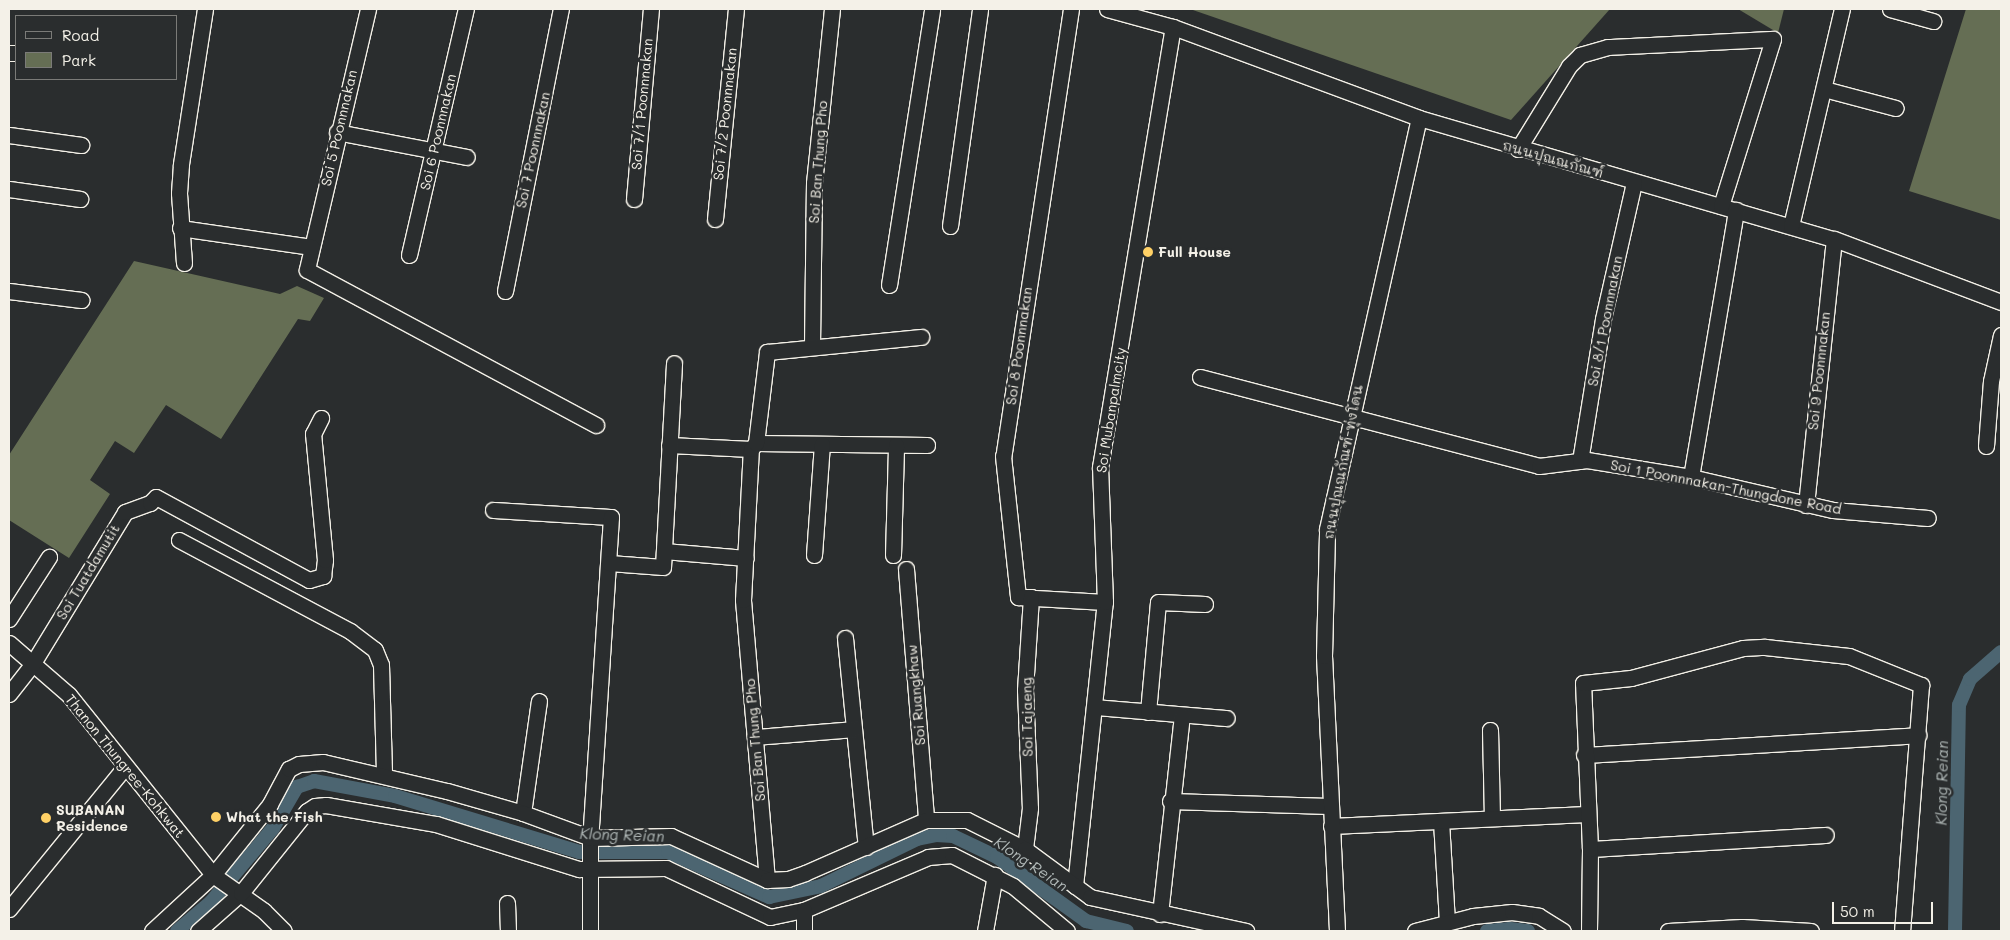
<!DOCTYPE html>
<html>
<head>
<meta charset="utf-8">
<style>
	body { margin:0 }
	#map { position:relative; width:2010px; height:940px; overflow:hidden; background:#2a2d2e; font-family:Mali,"Playpen Sans Thai",sans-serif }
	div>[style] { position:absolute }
	.green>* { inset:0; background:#656e54 }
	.canal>* { height:14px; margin:-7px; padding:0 7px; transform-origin:7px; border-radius:7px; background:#4c6571 }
	.roads { filter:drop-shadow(1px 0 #f4f1e8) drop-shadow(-1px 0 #f4f1e8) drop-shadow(0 1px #f4f1e8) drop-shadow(0 -1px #f4f1e8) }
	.minor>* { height:15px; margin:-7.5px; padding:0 7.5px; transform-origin:7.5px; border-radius:7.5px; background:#2a2d2e }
	.dots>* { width:14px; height:14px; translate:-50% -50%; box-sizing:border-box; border:2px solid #2a2d2e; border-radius:50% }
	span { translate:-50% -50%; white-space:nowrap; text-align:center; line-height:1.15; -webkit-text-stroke:5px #2a2d2e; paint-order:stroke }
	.street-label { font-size:14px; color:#f4f1e8 }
	.poi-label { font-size:14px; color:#f4f1e8; font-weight:700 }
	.left { translate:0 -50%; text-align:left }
	.water-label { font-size:15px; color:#b1b9b8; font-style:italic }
	.frame { position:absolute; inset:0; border:10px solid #f4f1e8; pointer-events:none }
	.legend { position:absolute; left:15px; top:15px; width:162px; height:65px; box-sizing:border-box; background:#2a2d2e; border:1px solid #7b7b78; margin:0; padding:6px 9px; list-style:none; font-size:15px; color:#f4f1e8 }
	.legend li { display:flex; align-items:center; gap:10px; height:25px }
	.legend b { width:25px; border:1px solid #7b7b78 }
	.scale { position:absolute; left:1832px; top:902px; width:101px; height:22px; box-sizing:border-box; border:2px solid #f4f1e8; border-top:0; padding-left:6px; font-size:15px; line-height:18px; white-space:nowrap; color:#f4f1e8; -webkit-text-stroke:4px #2a2d2e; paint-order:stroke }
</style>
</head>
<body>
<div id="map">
	<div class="green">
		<i style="clip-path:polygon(1190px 9px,1610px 9px,1511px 120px)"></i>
		<i style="clip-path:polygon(1738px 9px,1784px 9px,1778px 33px)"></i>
		<i style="clip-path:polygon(1966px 9px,2001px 9px,2001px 220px,1909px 191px)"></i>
		<i style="clip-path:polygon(134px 261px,280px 294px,297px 286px,324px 298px,310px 321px,298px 319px,221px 439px,166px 405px,134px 453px,115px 441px,90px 480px,110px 494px,69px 558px,9px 520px,9px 455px)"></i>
	</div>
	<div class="canal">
		<i style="left:177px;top:931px;width:45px;rotate:-40.5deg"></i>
		<i style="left:211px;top:902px;width:97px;rotate:-50deg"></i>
		<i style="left:273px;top:828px;width:48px;rotate:-59.7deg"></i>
		<i style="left:297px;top:787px;width:18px;rotate:-19deg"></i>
		<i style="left:314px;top:781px;width:82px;rotate:10.5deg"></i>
		<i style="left:395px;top:796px;width:192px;rotate:16.9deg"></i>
		<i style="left:579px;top:852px;width:89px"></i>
		<i style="left:668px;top:852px;width:111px;rotate:24deg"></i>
		<i style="left:769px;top:897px;width:53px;rotate:-11.9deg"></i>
		<i style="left:821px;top:886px;width:107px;rotate:-26.1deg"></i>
		<i style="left:917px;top:839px;width:19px;rotate:-12deg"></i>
		<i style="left:936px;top:835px;width:17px;rotate:3deg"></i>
		<i style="left:953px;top:836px;width:49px;rotate:25.5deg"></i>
		<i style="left:997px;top:857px;width:110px;rotate:35.7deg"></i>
		<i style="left:1086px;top:921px;width:42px;rotate:13.7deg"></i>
		<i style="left:1487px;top:931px;width:23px;rotate:-5deg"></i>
		<i style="left:1510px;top:929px;width:18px;rotate:6deg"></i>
		<i style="left:1955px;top:931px;width:226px;rotate:-89deg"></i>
		<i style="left:1959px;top:705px;width:28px;rotate:-67deg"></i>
		<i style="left:1970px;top:679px;width:41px;rotate:-41.1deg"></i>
	</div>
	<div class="roads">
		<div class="minor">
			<i style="left:368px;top:9px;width:268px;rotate:103.2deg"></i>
			<i style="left:307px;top:270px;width:328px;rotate:28.2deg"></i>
			<i style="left:1071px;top:9px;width:452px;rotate:98.6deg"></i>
			<i style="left:1003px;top:456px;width:142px;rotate:83.9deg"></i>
			<i style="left:1018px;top:597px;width:87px;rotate:3.3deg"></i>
			<i style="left:1107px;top:9px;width:68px;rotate:15.3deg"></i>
			<i style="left:1173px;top:27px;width:262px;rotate:20.3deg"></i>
			<i style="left:1419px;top:118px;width:432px;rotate:16.3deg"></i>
			<i style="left:1834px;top:239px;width:178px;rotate:20.7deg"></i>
			<i style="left:1890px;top:9px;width:45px;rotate:15.6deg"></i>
			<i style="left:9px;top:53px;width:7px"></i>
			<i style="left:1824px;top:89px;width:74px;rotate:14.8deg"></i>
			<i style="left:337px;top:132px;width:132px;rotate:10.9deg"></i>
			<i style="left:9px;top:135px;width:73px;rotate:7.9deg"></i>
			<i style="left:1518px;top:149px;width:97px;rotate:-58.4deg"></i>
			<i style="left:1569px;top:66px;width:16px;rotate:-45deg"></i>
			<i style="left:1580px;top:55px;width:29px;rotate:-16deg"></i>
			<i style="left:1608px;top:47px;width:165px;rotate:-2.8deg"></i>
			<i style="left:1773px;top:39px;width:175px;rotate:107.3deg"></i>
			<i style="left:9px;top:189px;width:72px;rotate:8deg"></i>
			<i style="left:634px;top:199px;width:191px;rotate:-84.9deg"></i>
			<i style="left:715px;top:219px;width:211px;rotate:-84.3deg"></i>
			<i style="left:950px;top:226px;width:219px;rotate:-82.1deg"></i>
			<i style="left:1791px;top:226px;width:223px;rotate:-76.8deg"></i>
			<i style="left:180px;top:228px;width:133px;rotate:8.2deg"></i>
			<i style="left:409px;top:255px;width:253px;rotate:-77deg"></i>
			<i style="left:184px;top:263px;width:70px;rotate:-94.1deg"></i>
			<i style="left:179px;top:193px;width:29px;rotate:-86deg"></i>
			<i style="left:181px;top:164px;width:157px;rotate:-81.2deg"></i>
			<i style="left:889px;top:285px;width:279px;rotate:-81.1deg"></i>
			<i style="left:9px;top:291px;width:73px;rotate:7.1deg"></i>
			<i style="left:505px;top:291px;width:288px;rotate:-78.8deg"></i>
			<i style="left:812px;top:346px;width:163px;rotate:-89.3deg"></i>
			<i style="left:814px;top:183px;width:175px;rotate:-84.1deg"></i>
			<i style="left:1200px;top:377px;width:350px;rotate:14.7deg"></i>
			<i style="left:1539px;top:466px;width:48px;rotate:-7.1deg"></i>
			<i style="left:1587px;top:460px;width:105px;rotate:9.3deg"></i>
			<i style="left:1691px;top:477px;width:146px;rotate:13.1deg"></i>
			<i style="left:1833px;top:510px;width:95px;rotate:4.8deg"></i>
			<i style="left:756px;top:443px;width:171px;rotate:0.7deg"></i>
			<i style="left:669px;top:445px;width:82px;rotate:2.8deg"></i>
			<i style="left:1986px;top:446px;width:65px;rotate:-85.6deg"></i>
			<i style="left:1991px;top:381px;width:47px;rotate:-77.7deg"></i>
			<i style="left:1580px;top:461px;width:144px;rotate:-80.8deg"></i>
			<i style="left:1603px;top:319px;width:140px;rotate:-77.2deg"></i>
			<i style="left:1691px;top:477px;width:271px;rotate:-80.4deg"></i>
			<i style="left:1806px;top:505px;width:267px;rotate:-84deg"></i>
			<i style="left:493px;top:510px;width:118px;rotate:3.4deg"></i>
			<i style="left:611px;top:517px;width:326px;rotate:93.7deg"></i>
			<i style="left:590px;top:842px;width:89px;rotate:90deg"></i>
			<i style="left:179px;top:540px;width:194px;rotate:28deg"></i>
			<i style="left:350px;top:631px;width:31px;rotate:37deg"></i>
			<i style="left:375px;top:650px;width:16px;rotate:68deg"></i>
			<i style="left:381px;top:665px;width:109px;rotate:88.4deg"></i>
			<i style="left:664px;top:551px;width:82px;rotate:4.9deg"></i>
			<i style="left:814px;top:555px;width:111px;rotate:-85.9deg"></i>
			<i style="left:893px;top:555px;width:110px;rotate:-88.4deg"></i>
			<i style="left:609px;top:563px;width:54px;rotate:4.2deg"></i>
			<i style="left:663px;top:567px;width:204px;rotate:-86.9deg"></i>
			<i style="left:906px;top:569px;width:252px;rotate:85.4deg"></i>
			<i style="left:1022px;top:597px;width:9px"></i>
			<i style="left:1031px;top:597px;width:93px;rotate:93.7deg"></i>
			<i style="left:1025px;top:690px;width:118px;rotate:87.6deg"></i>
			<i style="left:1030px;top:808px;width:41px;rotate:97deg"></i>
			<i style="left:9px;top:619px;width:74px;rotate:-57.2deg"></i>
			<i style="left:845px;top:638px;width:210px;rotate:84.3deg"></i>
			<i style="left:9px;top:643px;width:79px;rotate:40.9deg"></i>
			<i style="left:69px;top:695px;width:231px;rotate:51.3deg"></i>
			<i style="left:213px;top:875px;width:62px;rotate:35.2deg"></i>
			<i style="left:264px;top:911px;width:28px;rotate:45deg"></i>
			<i style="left:9px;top:694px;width:39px;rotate:-52deg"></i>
			<i style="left:33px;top:663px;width:177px;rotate:-58.6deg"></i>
			<i style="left:125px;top:512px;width:27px;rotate:-20deg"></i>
			<i style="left:150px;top:503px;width:8px;rotate:-45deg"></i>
			<i style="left:156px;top:497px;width:174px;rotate:28.5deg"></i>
			<i style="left:309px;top:580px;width:15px;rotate:-16deg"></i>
			<i style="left:323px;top:576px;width:16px;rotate:-83deg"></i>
			<i style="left:325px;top:560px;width:127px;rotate:-95.4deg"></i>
			<i style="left:313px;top:434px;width:18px;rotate:-63deg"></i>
			<i style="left:1095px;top:707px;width:132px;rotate:4.8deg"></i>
			<i style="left:1148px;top:712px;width:110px;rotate:-84.8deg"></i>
			<i style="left:1158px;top:602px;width:47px;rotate:2.4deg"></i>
			<i style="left:1490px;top:730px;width:87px;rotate:88.7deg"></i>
			<i style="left:755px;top:737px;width:99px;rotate:-4.6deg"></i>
			<i style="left:1584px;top:755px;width:335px;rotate:-3.4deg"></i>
			<i style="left:1170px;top:801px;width:159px;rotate:1.8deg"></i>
			<i style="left:523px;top:813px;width:113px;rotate:-81.9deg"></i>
			<i style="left:1441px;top:821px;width:101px;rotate:86.6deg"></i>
			<i style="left:1331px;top:826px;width:256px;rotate:-2.7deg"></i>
			<i style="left:1590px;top:849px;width:236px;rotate:-3.4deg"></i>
			<i style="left:767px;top:880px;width:281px;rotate:-94.9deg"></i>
			<i style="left:743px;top:600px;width:151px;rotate:-87deg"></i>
			<i style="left:751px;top:449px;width:8px;rotate:-50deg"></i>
			<i style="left:756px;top:443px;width:92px;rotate:-83.1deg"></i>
			<i style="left:767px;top:352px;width:155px;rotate:-5.6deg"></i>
			<i style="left:1075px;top:886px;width:286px;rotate:-84deg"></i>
			<i style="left:1105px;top:602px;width:135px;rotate:-92.1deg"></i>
			<i style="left:1100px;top:467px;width:446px;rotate:-80.6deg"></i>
			<i style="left:507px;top:903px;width:28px;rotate:88deg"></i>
			<i style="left:9px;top:909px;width:183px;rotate:-50.8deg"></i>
			<i style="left:1160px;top:914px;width:200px;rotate:-83.7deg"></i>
			<i style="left:152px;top:931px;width:83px;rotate:-42.6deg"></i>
			<i style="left:213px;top:875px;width:91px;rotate:-51.2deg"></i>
			<i style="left:270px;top:804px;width:40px;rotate:-62deg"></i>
			<i style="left:289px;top:769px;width:11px;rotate:-27deg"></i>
			<i style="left:299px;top:764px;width:24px;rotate:-5deg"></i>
			<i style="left:323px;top:762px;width:127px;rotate:13.2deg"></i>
			<i style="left:447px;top:791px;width:79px;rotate:16.1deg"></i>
			<i style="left:523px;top:813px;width:72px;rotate:20.2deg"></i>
			<i style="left:591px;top:838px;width:80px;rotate:-1.4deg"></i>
			<i style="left:671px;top:836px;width:106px;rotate:24.6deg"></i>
			<i style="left:767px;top:880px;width:21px;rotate:-3deg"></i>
			<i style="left:788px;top:879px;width:18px;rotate:-19deg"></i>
			<i style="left:805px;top:873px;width:132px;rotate:-23.7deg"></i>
			<i style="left:926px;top:820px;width:41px"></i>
			<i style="left:967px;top:820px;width:65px;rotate:26.6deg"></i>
			<i style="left:1025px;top:849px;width:81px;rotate:36.4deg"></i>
			<i style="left:1090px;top:897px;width:160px;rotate:12.3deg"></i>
			<i style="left:198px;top:931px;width:57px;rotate:-41.5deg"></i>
			<i style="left:241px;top:893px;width:105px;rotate:-51.2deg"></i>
			<i style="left:307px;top:811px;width:9px;rotate:-32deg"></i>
			<i style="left:315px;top:806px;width:11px;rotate:-5deg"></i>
			<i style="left:326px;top:805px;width:112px;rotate:9.8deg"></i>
			<i style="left:436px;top:824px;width:150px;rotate:17.5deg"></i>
			<i style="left:579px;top:869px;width:87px;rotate:-0.7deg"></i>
			<i style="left:666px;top:868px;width:115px;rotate:25.2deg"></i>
			<i style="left:770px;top:917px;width:35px;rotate:-12deg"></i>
			<i style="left:804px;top:910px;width:135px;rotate:-23.1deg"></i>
			<i style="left:928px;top:857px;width:24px;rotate:-5deg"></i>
			<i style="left:952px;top:855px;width:68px;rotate:26.9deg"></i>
			<i style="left:1013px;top:886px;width:70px;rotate:39.8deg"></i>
			<i style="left:804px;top:931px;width:21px;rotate:-90deg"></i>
			<i style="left:985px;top:931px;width:57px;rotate:-79.9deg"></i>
			<i style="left:1337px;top:931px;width:275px;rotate:-92.7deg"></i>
			<i style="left:1324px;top:656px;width:127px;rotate:-88.6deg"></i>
			<i style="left:1327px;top:529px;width:421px;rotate:-77.4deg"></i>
			<i style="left:1415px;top:931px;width:60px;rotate:-14.5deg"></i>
			<i style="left:1473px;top:916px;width:39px;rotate:-6deg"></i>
			<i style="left:1512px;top:912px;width:27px;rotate:8deg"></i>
			<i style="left:1539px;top:916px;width:28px;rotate:32deg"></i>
			<i style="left:1589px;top:931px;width:82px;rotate:-89.3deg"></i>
			<i style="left:1590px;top:849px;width:166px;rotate:-92.4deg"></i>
			<i style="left:1583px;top:683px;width:48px;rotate:-5.9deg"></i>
			<i style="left:1631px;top:678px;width:116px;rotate:-15deg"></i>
			<i style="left:1743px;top:648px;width:22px;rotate:-3deg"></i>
			<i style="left:1765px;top:647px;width:84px;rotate:6.1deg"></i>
			<i style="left:1849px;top:656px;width:78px;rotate:21.9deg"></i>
			<i style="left:1921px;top:685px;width:247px;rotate:94.4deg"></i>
			<i style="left:1668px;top:931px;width:74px;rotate:-3.1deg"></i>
			<i style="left:1742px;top:927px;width:69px;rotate:3.3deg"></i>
		</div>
	</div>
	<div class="dots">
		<i style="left:1148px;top:252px;background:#ffd166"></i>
		<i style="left:216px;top:817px;background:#ffd166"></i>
		<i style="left:46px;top:818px;background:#ffd166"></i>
	</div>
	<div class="street-label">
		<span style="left:642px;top:104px;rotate:-85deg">Soi 7/1 Poonnnakan</span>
		<span style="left:725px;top:114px;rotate:-84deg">Soi 7/2 Poonnnakan</span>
		<span style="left:339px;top:128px;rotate:-77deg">Soi 5 Poonnnakan</span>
		<span style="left:438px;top:132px;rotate:-77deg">Soi 6 Poonnnakan</span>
		<span style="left:533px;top:150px;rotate:-78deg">Soi 7 Poonnnakan</span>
		<span style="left:1553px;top:159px;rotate:16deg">ถนนปุณณกัณฑ์</span>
		<span style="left:818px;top:162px;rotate:-86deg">Soi Ban Thung Pho</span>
		<span style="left:1605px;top:321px;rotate:-79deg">Soi 8/1 Poonnnakan</span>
		<span style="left:1019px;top:346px;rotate:-82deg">Soi 8 Poonnnakan</span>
		<span style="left:1819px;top:371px;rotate:-84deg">Soi 9 Poonnnakan</span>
		<span style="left:1111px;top:410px;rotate:-81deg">Soi Mubanpalmcity</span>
		<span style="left:1343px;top:462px;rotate:-79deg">ถนนปุณณกัณฑ์-ทุ่งโดน</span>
		<span style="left:1726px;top:487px;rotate:11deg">Soi 1 Poonnnakan-Thungdone Road</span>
		<span style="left:88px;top:572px;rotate:-59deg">Soi Tuatdamutit</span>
		<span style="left:916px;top:695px;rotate:-95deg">Soi Ruangkhaw</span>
		<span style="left:1027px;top:717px;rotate:-91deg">Soi Tajaeng</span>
		<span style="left:755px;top:740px;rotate:-95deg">Soi Ban Thung Pho</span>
		<span style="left:125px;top:766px;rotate:51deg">Thanon Thungree-Kohkwat</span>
	</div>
	<div class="poi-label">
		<span class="left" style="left:1158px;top:252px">Full House</span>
		<span class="left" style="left:56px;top:818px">SUBANAN<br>Residence</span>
		<span class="left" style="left:226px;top:817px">What the Fish</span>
	</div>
	<div class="water-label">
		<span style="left:1942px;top:783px;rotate:-89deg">Klong Reian</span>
		<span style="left:622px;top:835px;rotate:2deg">Klong Reian</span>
		<span style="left:1031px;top:864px;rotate:34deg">Klong Reian</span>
	</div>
	<div class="frame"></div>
	<ul class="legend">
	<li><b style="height:6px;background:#2a2d2e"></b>Road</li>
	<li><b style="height:14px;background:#656e54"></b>Park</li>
	</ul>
	<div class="scale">50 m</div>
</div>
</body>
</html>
